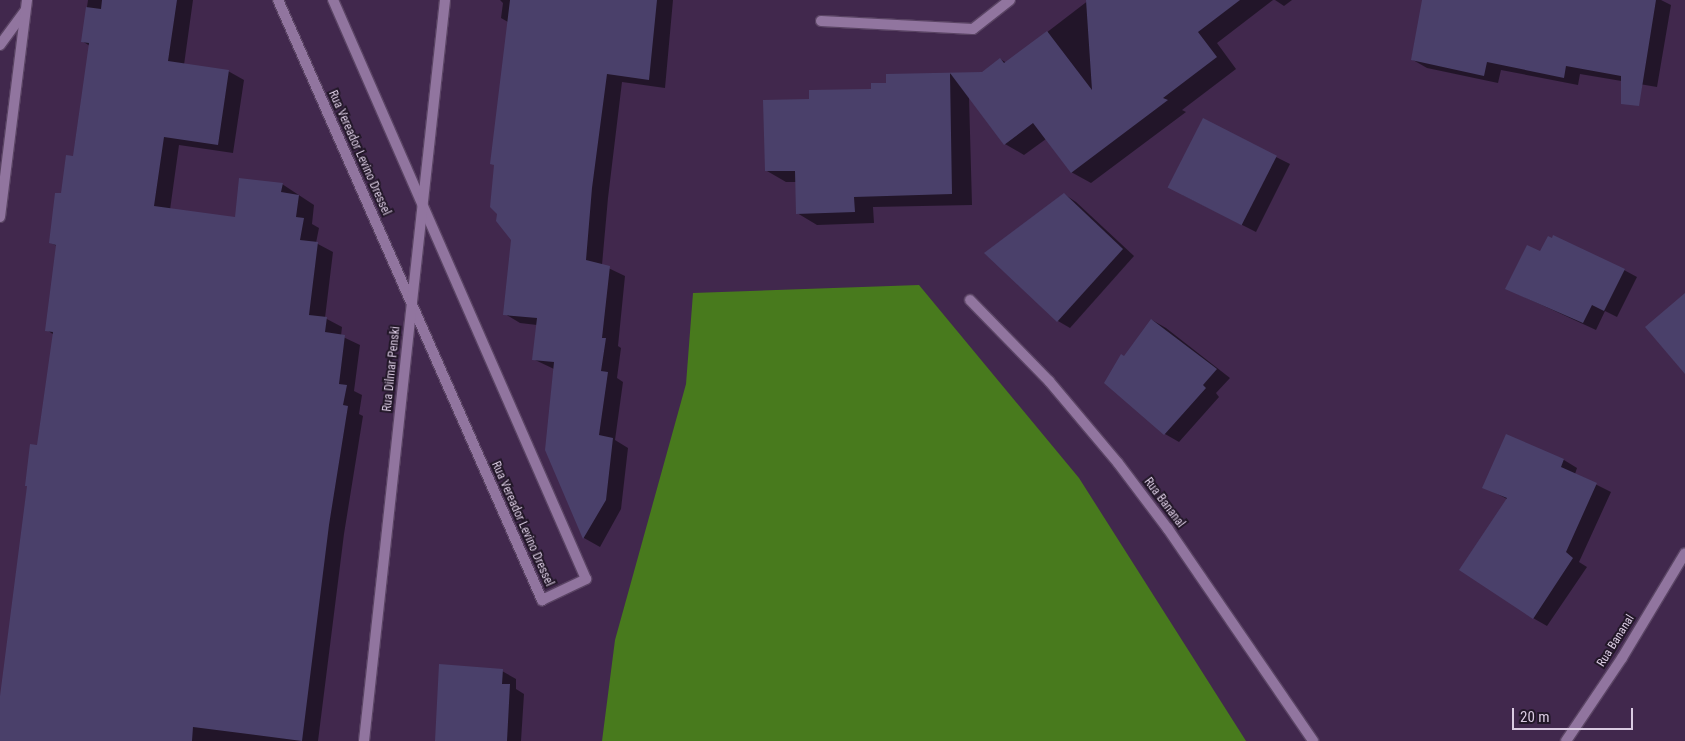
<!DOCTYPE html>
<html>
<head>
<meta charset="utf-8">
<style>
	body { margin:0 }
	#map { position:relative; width:1685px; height:741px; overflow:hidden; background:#41284d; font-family:"Roboto Condensed",sans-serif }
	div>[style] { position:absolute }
	.forest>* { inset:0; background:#487a1d }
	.shadow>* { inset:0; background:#0007 }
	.building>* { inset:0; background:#4a406a; transform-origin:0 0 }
	.roads { filter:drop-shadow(1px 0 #5a4464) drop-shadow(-1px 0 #5a4464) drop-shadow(0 1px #5a4464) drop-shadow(0 -1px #5a4464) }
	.minor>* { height:10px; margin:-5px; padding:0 5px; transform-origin:5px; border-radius:5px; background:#91759f }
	span { translate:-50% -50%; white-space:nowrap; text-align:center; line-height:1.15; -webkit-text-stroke:4px #221728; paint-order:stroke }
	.street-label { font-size:12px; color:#dacbe2 }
	.scale { position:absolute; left:1512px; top:708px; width:121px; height:22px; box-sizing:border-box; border:2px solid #dacbe2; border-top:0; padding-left:6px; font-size:15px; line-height:18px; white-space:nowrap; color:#dacbe2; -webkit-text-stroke:4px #221728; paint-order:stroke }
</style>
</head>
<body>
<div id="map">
	<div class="forest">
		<i style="clip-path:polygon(919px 285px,1079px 478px,1246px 741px,602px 741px,615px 640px,686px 384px,693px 293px)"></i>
	</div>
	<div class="shadow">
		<i style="clip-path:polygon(88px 0,193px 0,184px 65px,228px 71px,244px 80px,233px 153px,179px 145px,170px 210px,236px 219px,282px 184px,314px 205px,312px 224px,319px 228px,316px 243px,333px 252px,325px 318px,342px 327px,341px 336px,360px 345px,354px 391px,362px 395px,359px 414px,363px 416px,344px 534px,318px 741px,0 741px,0 710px,54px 335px,47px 330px,57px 246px,51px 243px,74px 158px,90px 46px,82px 41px)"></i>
		<i style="clip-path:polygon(500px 0,673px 0,665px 88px,622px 82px,608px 198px,602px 265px,625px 276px,618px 346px,621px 348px,617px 378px,623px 382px,615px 440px,628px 448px,621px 509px,600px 547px,584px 538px,546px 450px,554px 369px,533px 359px,537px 325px,520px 323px,505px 314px,512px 240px,508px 22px,501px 18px,503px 3px)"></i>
		<i style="clip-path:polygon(1089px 0,1273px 0,1217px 43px,1236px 69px,1182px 110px,1186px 112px,1091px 183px,1071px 172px,1046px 139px,1024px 155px,1005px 144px,969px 96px,972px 205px,873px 207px,874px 223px,817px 225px,797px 213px,797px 182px,786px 182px,767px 171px,810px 100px,872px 90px,887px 84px,887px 75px,982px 73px,1000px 59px,1007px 63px)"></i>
		<i style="clip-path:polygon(1275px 0,1292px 0,1284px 6px)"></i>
		<i style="clip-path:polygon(1423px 0,1661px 0,1671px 5px,1657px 87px,1580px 74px,1578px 85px,1501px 70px,1498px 83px,1427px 68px,1413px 60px)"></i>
		<i style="clip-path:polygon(1276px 157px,1290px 164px,1256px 232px,1183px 195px)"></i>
		<i style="clip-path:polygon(1064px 194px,1076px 202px,1134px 256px,1070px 328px,1058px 321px)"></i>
		<i style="clip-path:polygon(1541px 253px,1624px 270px,1637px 277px,1617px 317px,1605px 311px,1596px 330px,1507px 289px)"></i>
		<i style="clip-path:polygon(1152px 320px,1166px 328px,1230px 378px,1216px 393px,1219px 397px,1179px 442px,1165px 434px,1125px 358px)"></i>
		<i style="clip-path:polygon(1506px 436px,1564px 460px,1577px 468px,1575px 474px,1611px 492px,1579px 562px,1587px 567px,1547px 626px,1533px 618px,1507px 499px,1484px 487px)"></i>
		<i style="clip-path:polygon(502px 671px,516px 679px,516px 689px,524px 694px,521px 741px,436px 741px)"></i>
	</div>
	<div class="building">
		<i style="clip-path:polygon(102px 0,177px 0,168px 61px,229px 70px,218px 145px,164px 137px,154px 206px,235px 217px,239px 178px,283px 183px,281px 192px,299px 195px,296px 217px,304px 218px,300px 240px,318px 242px,309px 315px,327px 317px,325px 332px,345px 335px,339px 384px,347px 385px,343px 405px,348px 406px,329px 525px,302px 741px,193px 727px,192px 741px,0 741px,0 696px,27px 486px,25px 486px,30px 444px,37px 445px,53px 332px,45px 331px,56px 245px,49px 243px,55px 193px,61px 193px,66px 155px,73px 156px,89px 43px,81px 42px,86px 7px,101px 9px)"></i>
		<i style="clip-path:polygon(510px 0,657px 0,649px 80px,607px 74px,592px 188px,586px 260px,610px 266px,602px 338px,606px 338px,601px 371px,608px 372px,599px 435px,613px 438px,606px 500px,583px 539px,545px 450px,554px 362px,532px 360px,537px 318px,503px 315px,511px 240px,496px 221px,497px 214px,490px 207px,494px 165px,490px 164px)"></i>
		<i style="clip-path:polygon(1086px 0,1240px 0,1198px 32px,1217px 57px,1163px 98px,1168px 100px,1071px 173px,1033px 123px,1004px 145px,950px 73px,952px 194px,854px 197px,855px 212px,796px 214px,795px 171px,765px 171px,763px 100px,809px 99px,809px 90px,871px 89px,871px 83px,886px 83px,886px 74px,982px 72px,1000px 58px,1004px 63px,1047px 31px,1092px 90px)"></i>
		<i style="clip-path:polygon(1422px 0,1656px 0,1639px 106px,1621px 104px,1621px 76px,1566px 66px,1564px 78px,1487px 62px,1484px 76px,1411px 60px)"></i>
		<i style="left:1203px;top:118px;width:83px;height:78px;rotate:27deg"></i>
		<i style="clip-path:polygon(1064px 193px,1123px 249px,1057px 322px,984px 253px)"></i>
		<i style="clip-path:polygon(1553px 235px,1625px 269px,1604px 311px,1592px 305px,1583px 323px,1505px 289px,1527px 245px,1540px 251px,1548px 236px,1552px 238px)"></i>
		<i style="clip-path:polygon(1685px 293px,1685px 374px,1645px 327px)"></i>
		<i style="clip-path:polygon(1151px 319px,1217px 369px,1203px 385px,1206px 388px,1164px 435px,1104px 383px,1121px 354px,1124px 356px)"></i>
		<i style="clip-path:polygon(1506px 434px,1564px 459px,1561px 467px,1597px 483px,1566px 552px,1573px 558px,1533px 619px,1459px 570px,1507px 498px,1482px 488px)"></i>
		<i style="clip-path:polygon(439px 664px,503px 669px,502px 684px,510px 684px,507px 741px,435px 741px)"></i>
	</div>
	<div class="roads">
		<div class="minor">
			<i style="left:278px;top:0;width:656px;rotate:66.25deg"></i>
			<i style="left:542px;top:600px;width:49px;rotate:-25.5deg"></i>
			<i style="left:586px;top:579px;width:632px;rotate:-113.6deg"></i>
			<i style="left:821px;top:21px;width:152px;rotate:3deg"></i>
			<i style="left:973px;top:29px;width:47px;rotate:-38.1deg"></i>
			<i style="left:0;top:45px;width:42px;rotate:-53.7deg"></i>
			<i style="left:0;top:217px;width:219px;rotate:-82.9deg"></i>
			<i style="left:970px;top:300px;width:113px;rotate:45.7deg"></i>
			<i style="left:1049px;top:381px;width:107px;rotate:49.9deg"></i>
			<i style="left:1118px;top:463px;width:83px;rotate:52.9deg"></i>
			<i style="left:1168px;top:529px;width:257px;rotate:55.6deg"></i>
			<i style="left:364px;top:741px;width:745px;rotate:-83.76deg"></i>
			<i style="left:1566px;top:741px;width:100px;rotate:-56deg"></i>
			<i style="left:1622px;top:658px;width:122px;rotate:-59deg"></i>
		</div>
	</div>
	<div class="street-label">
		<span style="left:359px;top:153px;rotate:66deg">Rua Vereador Levino Dressel</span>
		<span style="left:392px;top:369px;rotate:-84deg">Rua Dilmar Penski</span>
		<span style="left:1164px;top:503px;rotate:53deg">Rua Bananal</span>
		<span style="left:522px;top:524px;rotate:66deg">Rua Vereador Levino Dressel</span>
		<span style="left:1616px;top:641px;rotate:-58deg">Rua Bananal</span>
	</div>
	<div class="scale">20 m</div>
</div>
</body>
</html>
